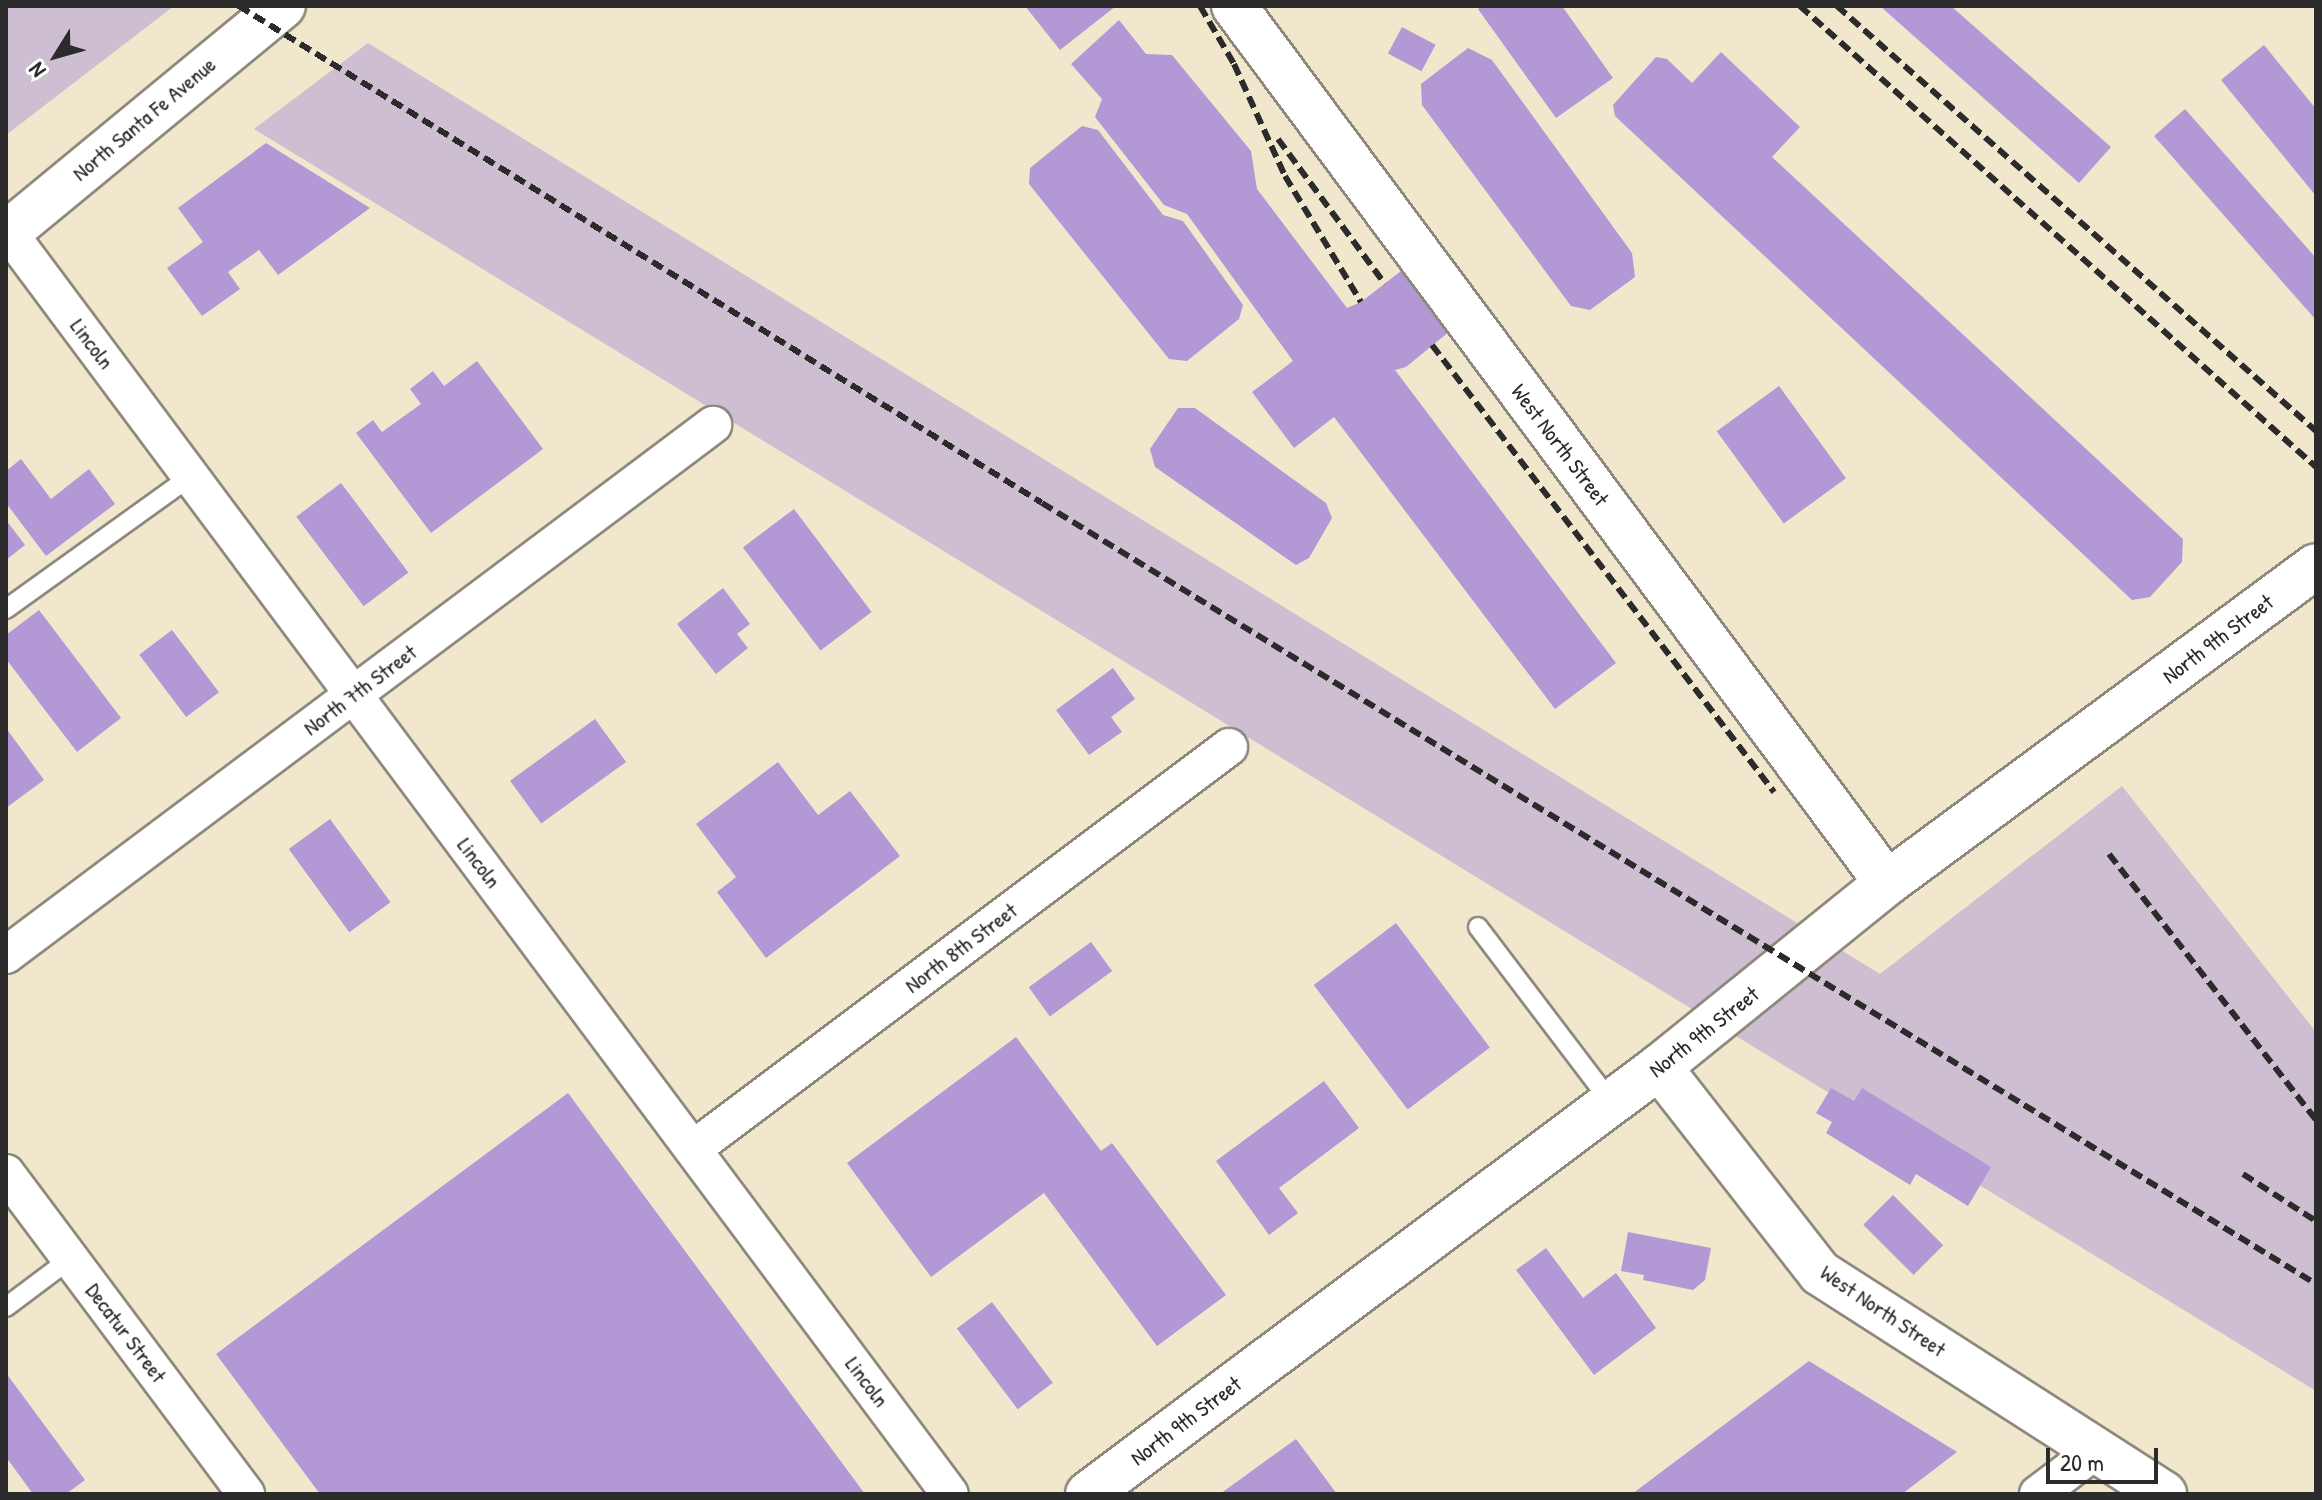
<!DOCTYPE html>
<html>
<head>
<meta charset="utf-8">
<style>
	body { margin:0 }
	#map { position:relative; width:2322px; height:1500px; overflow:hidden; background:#f1e7cd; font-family:"Patrick Hand",sans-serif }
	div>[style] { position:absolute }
	.industrial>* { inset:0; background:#cdbed2 }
	.building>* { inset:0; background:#b398d6; transform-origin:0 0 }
	.roads { filter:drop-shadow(2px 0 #8e897c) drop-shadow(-2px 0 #8e897c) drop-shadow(0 2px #8e897c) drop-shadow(0 -2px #8e897c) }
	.lane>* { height:18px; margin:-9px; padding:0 9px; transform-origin:9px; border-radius:9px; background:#fff }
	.street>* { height:36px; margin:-18px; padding:0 18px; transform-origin:18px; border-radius:18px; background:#fff }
	.secondary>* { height:44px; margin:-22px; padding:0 22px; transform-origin:22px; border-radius:22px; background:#fff }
	.primary>* { height:44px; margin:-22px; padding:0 22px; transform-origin:22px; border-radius:22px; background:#fff }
	.rail>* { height:6px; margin-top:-3px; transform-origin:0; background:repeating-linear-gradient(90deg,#2b2b2b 0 12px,transparent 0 18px) }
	span { translate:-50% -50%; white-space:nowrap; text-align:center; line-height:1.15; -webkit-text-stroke:6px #fff; paint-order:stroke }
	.street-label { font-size:22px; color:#2b2b2b }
	.frame { position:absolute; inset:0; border:8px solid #2b2b2b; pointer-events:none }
	.north { position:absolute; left:16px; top:16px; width:80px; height:80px; -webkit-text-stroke:6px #fff; paint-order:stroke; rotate:233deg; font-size:22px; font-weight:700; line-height:32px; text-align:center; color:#2b2b2b }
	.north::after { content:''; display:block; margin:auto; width:28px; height:36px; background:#2b2b2b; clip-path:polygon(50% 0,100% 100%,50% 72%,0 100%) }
	.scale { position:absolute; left:2046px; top:1448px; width:112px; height:36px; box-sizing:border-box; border:4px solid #2b2b2b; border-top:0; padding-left:10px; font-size:24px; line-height:28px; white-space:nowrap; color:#2b2b2b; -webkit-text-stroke:6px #fff; paint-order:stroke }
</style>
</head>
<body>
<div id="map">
	<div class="industrial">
		<i style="clip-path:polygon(6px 6px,174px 6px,6px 135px)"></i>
		<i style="clip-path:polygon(368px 43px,1880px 974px,2122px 786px,2316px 1032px,2316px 1391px,254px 129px)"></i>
	</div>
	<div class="building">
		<i style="clip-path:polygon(1025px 6px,1116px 6px,1060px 50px)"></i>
		<i style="clip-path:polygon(1483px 6px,1562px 6px,1613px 78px,1556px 118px,1478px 9px)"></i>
		<i style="clip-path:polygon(1880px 6px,1951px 6px,2111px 147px,2079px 183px)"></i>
		<i style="clip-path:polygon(1119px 20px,1146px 54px,1172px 55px,1251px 151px,1257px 189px,1347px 308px,1361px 302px,1401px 271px,1450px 331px,1406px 367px,1395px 370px,1616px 663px,1555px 709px,1334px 417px,1294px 448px,1252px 392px,1293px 361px,1187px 214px,1164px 205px,1095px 117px,1102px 99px,1071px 64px)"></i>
		<i style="left:1402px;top:27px;width:38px;height:30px;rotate:28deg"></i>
		<i style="clip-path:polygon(2264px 45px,2316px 109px,2316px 196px,2221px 80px)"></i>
		<i style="clip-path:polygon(1468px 48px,1492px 60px,1632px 253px,1635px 277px,1590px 310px,1571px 306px,1422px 105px,1421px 84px)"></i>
		<i style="clip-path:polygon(1721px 52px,1800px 127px,1772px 157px,2183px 539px,2182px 562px,2150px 597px,2132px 600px,1615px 116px,1613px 105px,1656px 57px,1667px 59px,1692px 83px)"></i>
		<i style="clip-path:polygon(2185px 109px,2316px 258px,2316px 320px,2154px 136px)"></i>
		<i style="clip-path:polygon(1082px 126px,1098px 130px,1163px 215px,1183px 221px,1243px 305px,1239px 319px,1187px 361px,1169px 359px,1029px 184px,1030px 168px)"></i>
		<i style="clip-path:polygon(266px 143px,370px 208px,278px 275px,259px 250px,228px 272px,240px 289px,202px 316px,167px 268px,203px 242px,178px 208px)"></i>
		<i style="clip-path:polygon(477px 361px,543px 449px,431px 533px,356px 433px,373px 420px,382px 432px,421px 404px,410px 389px,433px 371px,444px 386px)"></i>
		<i style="left:1779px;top:386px;width:114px;height:77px;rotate:54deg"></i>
		<i style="clip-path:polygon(1178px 408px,1195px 408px,1326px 503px,1332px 518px,1309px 558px,1296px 565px,1155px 467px,1150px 449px)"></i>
		<i style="clip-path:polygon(21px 459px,51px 499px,89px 469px,115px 504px,46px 556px,6px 503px,6px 471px)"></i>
		<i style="left:341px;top:483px;width:112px;height:56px;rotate:53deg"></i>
		<i style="left:794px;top:509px;width:129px;height:64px;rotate:53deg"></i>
		<i style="clip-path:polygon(6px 520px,25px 545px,6px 560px)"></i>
		<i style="clip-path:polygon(723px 588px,750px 624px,737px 634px,748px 648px,716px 674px,677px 624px)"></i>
		<i style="clip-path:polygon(39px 610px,121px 718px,77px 752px,6px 659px,6px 635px)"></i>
		<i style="left:172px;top:630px;width:78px;height:41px;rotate:53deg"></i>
		<i style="clip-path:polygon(1113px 668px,1135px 699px,1111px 717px,1122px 732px,1089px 755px,1056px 710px)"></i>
		<i style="left:595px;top:719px;width:53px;height:105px;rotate:54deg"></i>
		<i style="clip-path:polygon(6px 728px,44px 780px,6px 808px)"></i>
		<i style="clip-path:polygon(778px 762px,818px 815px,850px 791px,900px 856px,766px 958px,717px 892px,736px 877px,696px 824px)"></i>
		<i style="left:330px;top:819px;width:103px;height:51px;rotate:54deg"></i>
		<i style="left:1396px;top:923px;width:156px;height:103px;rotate:53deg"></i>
		<i style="left:1091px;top:942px;width:36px;height:77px;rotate:54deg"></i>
		<i style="clip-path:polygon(1016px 1037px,1101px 1151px,1112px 1143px,1226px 1295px,1157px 1346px,1044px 1193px,931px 1277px,847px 1163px)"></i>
		<i style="clip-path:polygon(1324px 1081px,1359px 1128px,1279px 1188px,1298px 1213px,1269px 1235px,1216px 1161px)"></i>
		<i style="clip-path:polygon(1831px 1088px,1854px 1101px,1862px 1088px,1991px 1167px,1968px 1206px,1916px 1174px,1910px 1185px,1826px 1133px,1832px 1122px,1816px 1113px)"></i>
		<i style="clip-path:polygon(568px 1093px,865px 1494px,320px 1494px,216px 1354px)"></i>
		<i style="left:1893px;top:1195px;width:71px;height:42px;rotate:45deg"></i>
		<i style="clip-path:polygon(1628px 1232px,1711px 1248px,1705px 1280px,1693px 1290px,1643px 1280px,1644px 1275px,1621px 1271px)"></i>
		<i style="clip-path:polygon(1546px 1248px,1583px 1298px,1616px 1273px,1656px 1328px,1594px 1375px,1516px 1270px)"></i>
		<i style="left:992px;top:1302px;width:101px;height:44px;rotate:53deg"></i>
		<i style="clip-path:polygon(1809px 1361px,1957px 1452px,1902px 1494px,1632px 1494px)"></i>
		<i style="clip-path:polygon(6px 1373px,85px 1480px,66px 1494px,33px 1494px,6px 1457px)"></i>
		<i style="clip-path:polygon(1296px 1439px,1337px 1494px,1220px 1494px)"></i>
	</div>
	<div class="roads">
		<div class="lane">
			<i style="left:6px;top:609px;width:228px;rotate:-35.7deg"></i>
			<i style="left:1478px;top:927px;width:220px;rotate:52.8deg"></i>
			<i style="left:6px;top:1307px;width:80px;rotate:-36.9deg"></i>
		</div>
		<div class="street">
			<i style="left:6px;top:229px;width:1578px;rotate:53.27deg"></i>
			<i style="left:6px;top:955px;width:884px;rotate:-36.86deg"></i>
			<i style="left:693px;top:1149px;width:670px;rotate:-36.87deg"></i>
			<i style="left:6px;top:1173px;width:401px;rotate:53.2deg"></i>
			<i style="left:2038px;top:1494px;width:71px;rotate:-37deg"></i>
		</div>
		<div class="secondary">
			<i style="left:1234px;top:6px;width:1093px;rotate:53.33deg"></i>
			<i style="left:6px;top:234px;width:359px;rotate:-39.5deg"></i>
			<i style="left:1659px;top:1067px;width:261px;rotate:52deg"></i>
			<i style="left:1820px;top:1273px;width:409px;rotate:32.7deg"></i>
		</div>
		<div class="primary">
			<i style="left:1088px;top:1494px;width:713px;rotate:-36.79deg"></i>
			<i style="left:1659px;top:1067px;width:293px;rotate:-38.9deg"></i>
			<i style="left:1887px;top:883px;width:533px;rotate:-36.46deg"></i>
		</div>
	</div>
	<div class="rail">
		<i style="left:239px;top:6px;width:944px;rotate:31.75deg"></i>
		<i style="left:1042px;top:503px;width:1494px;rotate:31.51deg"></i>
		<i style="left:1200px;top:6px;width:67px;rotate:59.6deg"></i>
		<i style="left:1234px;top:64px;width:123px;rotate:65.5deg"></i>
		<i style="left:1285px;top:176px;width:147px;rotate:58.9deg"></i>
		<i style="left:1800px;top:6px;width:692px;rotate:41.78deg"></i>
		<i style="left:1837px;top:6px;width:640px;rotate:41.58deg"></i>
		<i style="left:1278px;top:139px;width:180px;rotate:53.6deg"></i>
		<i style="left:1432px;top:345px;width:563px;rotate:52.58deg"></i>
		<i style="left:2109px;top:854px;width:337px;rotate:52.1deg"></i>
		<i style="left:2243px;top:1174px;width:87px;rotate:32.8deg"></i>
	</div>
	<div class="street-label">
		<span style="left:144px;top:119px;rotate:-40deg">North Santa Fe Avenue</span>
		<span style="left:92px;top:344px;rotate:53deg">Lincoln</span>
		<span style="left:1560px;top:445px;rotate:53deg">West North Street</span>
		<span style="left:2218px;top:639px;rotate:-37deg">North 9th Street</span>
		<span style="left:360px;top:690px;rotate:-37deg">North 7th Street</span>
		<span style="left:479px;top:863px;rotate:53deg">Lincoln</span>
		<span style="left:961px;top:948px;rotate:-37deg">North 8th Street</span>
		<span style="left:1704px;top:1032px;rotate:-38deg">North 9th Street</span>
		<span style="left:1883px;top:1311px;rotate:34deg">West North Street</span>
		<span style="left:126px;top:1333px;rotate:53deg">Decatur Street</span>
		<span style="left:867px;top:1382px;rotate:53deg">Lincoln</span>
		<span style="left:1186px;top:1421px;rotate:-37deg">North 9th Street</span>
	</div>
	<div class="frame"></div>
	<div class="north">N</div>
	<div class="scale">20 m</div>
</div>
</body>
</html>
